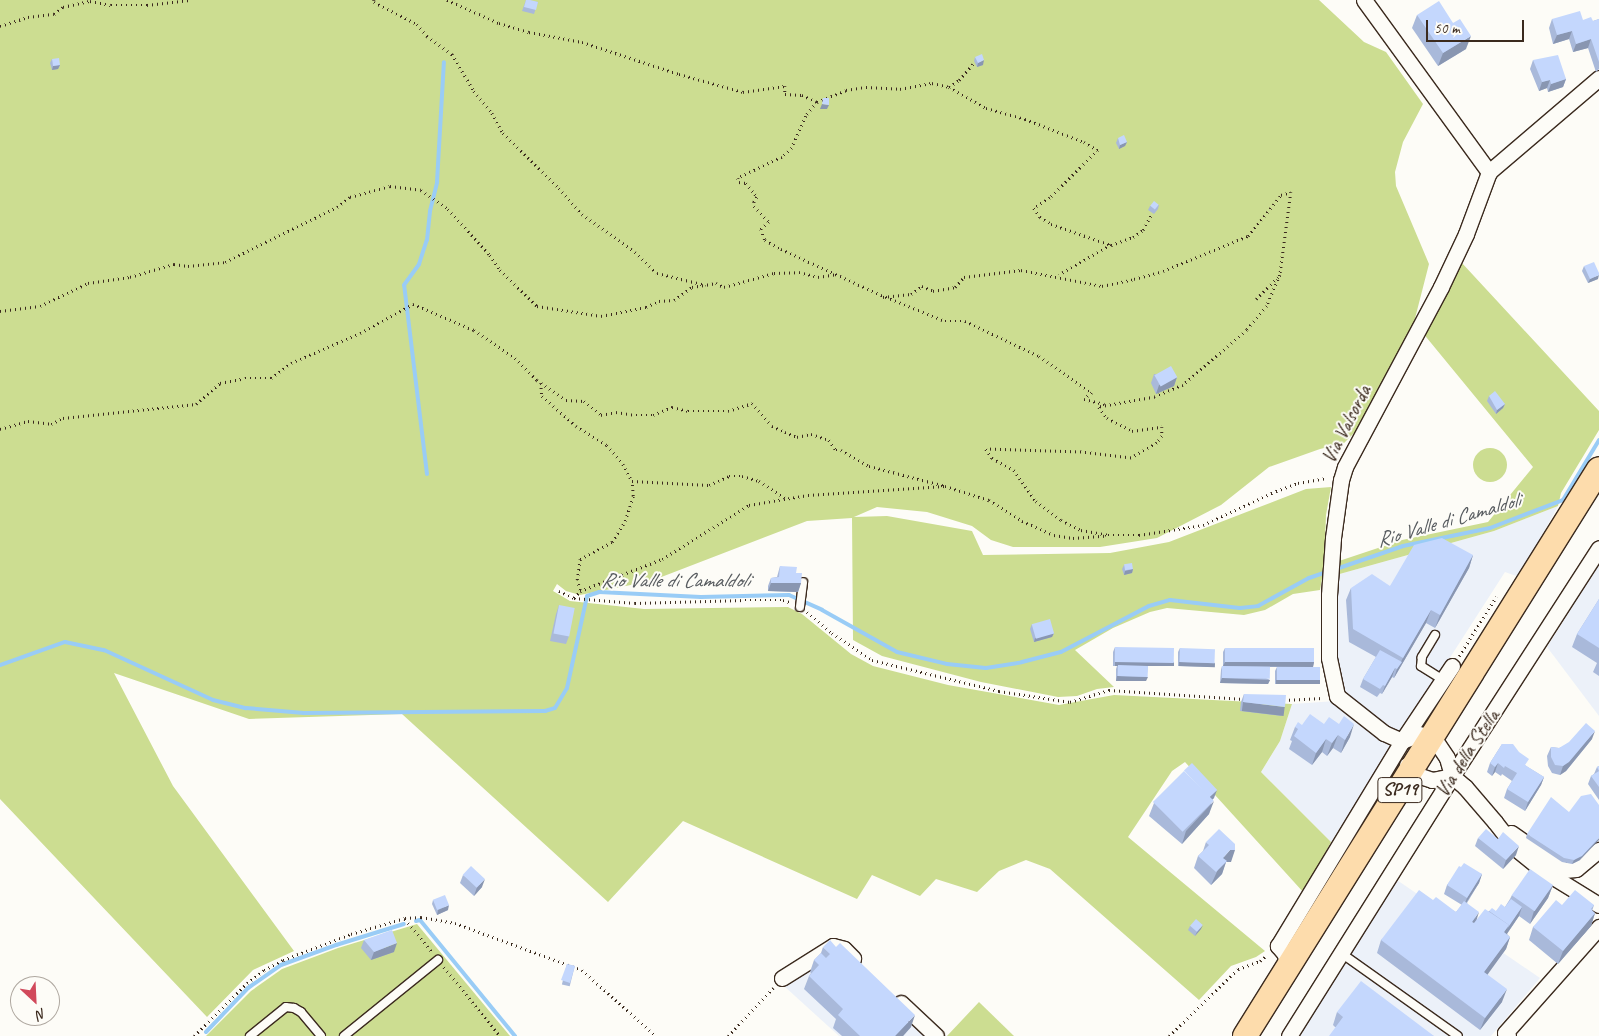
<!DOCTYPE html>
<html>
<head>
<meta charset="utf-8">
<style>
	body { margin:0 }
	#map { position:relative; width:1599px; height:1036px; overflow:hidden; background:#fdfcf7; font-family:Caveat,sans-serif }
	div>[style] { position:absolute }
	.built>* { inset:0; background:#ecf1f9 }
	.green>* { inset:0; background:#ccdd91 }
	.round { border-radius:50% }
	.stream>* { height:4px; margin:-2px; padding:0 2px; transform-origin:2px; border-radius:2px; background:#99ccf6 }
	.path>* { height:2.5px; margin-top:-1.25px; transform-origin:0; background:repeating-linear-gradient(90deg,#3b2a1e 0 1px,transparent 0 5px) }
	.roads { filter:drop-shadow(1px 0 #3b2a1e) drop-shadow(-1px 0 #3b2a1e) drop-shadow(0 1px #3b2a1e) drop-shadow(0 -1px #3b2a1e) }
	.service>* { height:8px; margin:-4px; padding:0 4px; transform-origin:4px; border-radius:4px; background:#fdfcf7 }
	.minor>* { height:15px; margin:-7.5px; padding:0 7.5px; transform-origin:7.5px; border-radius:7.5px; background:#fdfcf7 }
	.primary>* { height:24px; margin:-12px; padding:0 12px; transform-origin:12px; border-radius:12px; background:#fddcac }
	.wall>* { inset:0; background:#a9b9da; transform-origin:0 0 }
	.shaded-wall>* { inset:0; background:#8996b1; transform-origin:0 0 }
	.building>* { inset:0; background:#c4d7fd; transform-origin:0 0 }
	span { translate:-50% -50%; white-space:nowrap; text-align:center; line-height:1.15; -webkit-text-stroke:4px #fdfcf7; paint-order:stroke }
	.shield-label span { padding:1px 4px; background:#fdfcf7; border:1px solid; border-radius:4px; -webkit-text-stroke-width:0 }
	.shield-label { font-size:19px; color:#3b2a1e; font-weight:700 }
	.street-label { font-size:20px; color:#3b2a1e }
	.water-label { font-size:21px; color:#575b5f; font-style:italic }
	.north { position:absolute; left:10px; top:976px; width:50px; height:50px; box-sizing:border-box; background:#fdfcf7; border:1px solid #afa8a0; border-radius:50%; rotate:155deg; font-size:14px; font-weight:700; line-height:20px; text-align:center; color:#3b2a1e }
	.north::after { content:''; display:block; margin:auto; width:18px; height:22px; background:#d1495b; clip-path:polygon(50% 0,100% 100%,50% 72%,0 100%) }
	.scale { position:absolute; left:1426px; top:20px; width:98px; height:22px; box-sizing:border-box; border:2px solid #3b2a1e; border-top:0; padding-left:6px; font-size:15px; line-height:18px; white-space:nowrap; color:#3b2a1e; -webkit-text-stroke:4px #fdfcf7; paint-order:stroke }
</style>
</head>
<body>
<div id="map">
	<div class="built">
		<i style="clip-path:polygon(1558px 506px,1519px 577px,1505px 572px,1399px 737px,1340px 693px,1334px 675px,1336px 575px,1494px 531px)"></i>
		<i style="clip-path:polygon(1599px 565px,1599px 716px,1547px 647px)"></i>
		<i style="clip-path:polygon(1336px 701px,1395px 743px,1331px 842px,1261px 772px,1280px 741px,1292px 704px)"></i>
		<i style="clip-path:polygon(1394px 878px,1540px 978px,1491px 1036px,1298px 1036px)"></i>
		<i style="clip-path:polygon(824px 953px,929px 1036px,839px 1036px,784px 986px)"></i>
	</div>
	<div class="green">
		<i style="clip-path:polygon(0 0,1319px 0,1364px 42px,1386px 52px,1423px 104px,1403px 142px,1395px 172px,1396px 186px,1429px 264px,1411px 334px,1358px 429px,1344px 443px,1320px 449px,1269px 467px,1221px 505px,1157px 538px,1100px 547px,1013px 547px,991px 540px,972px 526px,927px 512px,877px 507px,854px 517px,887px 516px,972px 531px,983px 555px,1110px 553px,1169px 542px,1306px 489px,1331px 487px,1326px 515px,1324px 568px,1320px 590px,1293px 594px,1265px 610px,1244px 615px,1167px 608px,1150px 612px,1113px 628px,1075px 650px,1114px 687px,1097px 689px,1077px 696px,1058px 697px,981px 682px,882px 656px,853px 640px,852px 518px,807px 521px,651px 581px,580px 595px,566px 591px,557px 584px,553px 591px,570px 601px,644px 609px,788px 607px,802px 614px,851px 654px,873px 666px,948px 685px,1059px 705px,1114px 695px,1292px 704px,1280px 741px,1261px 772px,1331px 842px,1304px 893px,1185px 762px,1172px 771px,1128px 837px,1265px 951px,1256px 957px,1231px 966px,1199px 1000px,1050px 869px,1026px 860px,999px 871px,977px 892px,936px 879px,920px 896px,872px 875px,857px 899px,683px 821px,608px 902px,402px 714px,249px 719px,114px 673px,173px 786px,294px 951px,253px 970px,207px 1017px,0 799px)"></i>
		<i style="clip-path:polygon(1461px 262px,1599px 411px,1599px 430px,1561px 493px,1558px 506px,1494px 531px,1336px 575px,1339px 561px,1402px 540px,1488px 522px,1533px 467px,1422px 332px)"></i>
		<i class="round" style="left:1473px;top:448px;width:34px;height:34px"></i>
		<i style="clip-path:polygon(417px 924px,510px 1036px,206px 1036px,251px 991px,282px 969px,338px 948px)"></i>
		<i style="clip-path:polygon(979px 1002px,1014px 1036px,947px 1036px)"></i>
	</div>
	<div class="stream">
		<i style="left:427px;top:474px;width:190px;rotate:-96.9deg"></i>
		<i style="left:404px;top:285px;width:26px;rotate:-54deg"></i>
		<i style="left:419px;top:264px;width:25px;rotate:-72deg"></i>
		<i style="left:427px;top:240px;width:29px;rotate:-84deg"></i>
		<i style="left:430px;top:211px;width:30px;rotate:-76deg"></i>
		<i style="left:437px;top:182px;width:120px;rotate:-86.7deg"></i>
		<i style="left:1336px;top:569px;width:71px;rotate:-18.9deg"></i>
		<i style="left:1403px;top:546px;width:89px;rotate:-11.7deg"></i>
		<i style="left:1490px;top:528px;width:78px;rotate:-21deg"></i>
		<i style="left:1563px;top:500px;width:70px;rotate:-59deg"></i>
		<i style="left:0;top:665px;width:69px;rotate:-19.5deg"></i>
		<i style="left:65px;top:642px;width:40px;rotate:12deg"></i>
		<i style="left:104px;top:650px;width:120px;rotate:24.6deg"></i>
		<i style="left:213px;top:700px;width:34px;rotate:14deg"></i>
		<i style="left:246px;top:708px;width:58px;rotate:4.9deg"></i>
		<i style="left:304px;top:713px;width:241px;rotate:-0.5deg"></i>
		<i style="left:545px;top:711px;width:10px;rotate:-17deg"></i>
		<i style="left:555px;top:708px;width:23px;rotate:-59deg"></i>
		<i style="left:567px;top:688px;width:94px;rotate:-77.7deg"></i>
		<i style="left:587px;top:596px;width:13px;rotate:-18deg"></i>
		<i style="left:599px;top:592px;width:102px;rotate:2.8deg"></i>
		<i style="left:701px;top:597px;width:88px;rotate:-1.3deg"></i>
		<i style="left:789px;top:595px;width:36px;rotate:24deg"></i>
		<i style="left:822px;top:610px;width:86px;rotate:29.2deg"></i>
		<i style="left:897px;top:652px;width:51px;rotate:13.5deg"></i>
		<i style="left:947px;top:664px;width:39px;rotate:6deg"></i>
		<i style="left:986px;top:668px;width:36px;rotate:-9deg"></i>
		<i style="left:1022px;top:662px;width:40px;rotate:-14.4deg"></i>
		<i style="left:1061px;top:652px;width:99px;rotate:-27.6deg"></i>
		<i style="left:1149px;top:606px;width:22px;rotate:-16deg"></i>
		<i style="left:1170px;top:600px;width:70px;rotate:6.5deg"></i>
		<i style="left:1240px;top:608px;width:18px;rotate:-6deg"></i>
		<i style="left:1258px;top:606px;width:58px;rotate:-28.8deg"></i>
		<i style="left:1309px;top:578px;width:18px;rotate:-19deg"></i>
		<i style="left:416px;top:921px;width:4px;rotate:-14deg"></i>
		<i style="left:420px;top:920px;width:150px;rotate:50.7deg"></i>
		<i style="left:206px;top:1032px;width:61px;rotate:-46.3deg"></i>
		<i style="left:248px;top:988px;width:40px;rotate:-34.9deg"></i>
		<i style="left:281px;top:965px;width:59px;rotate:-20deg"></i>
		<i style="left:336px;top:945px;width:71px;rotate:-17.2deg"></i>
	</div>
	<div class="path">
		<i style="left:374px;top:0;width:2px;rotate:90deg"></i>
		<i style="left:374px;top:2px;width:48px;rotate:27.1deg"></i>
		<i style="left:417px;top:24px;width:16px;rotate:50deg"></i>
		<i style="left:427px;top:36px;width:31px;rotate:36deg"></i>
		<i style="left:452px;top:54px;width:43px;rotate:59.3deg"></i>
		<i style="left:474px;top:91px;width:28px;rotate:51deg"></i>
		<i style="left:492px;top:113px;width:23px;rotate:61deg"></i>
		<i style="left:503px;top:133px;width:78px;rotate:44.5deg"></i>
		<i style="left:559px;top:188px;width:35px;rotate:49deg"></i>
		<i style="left:582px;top:214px;width:65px;rotate:35.6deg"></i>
		<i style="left:635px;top:252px;width:30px;rotate:44deg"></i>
		<i style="left:657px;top:273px;width:50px;rotate:13.8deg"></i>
		<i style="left:447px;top:0;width:57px;rotate:23.9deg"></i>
		<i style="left:499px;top:23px;width:31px;rotate:17deg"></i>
		<i style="left:529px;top:32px;width:54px;rotate:10.7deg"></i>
		<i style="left:582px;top:42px;width:102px;rotate:18.3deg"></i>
		<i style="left:679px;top:74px;width:66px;rotate:15.7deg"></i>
		<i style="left:743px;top:92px;width:42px;rotate:-8.1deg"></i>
		<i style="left:785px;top:86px;width:8px;rotate:90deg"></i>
		<i style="left:785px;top:94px;width:17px;rotate:3deg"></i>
		<i style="left:802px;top:95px;width:17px;rotate:25deg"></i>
		<i style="left:817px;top:102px;width:18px;rotate:128deg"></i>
		<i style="left:806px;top:116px;width:35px;rotate:114deg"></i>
		<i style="left:792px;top:148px;width:13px;rotate:138deg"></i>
		<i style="left:782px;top:157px;width:49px;rotate:154.5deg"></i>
		<i style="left:738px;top:178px;width:4px;rotate:76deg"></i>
		<i style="left:739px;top:182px;width:7px;rotate:8deg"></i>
		<i style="left:746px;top:183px;width:14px;rotate:51deg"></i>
		<i style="left:755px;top:194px;width:4px;rotate:56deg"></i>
		<i style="left:757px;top:197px;width:6px;rotate:121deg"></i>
		<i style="left:754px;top:202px;width:4px;rotate:90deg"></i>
		<i style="left:754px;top:206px;width:22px;rotate:47deg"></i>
		<i style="left:769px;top:222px;width:11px;rotate:139deg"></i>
		<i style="left:761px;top:229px;width:12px;rotate:70deg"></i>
		<i style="left:765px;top:240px;width:18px;rotate:29deg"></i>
		<i style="left:781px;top:249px;width:110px;rotate:24.7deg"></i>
		<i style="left:881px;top:295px;width:69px;rotate:22.1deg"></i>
		<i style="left:945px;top:321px;width:20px"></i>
		<i style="left:965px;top:321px;width:82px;rotate:25.3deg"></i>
		<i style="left:1039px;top:356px;width:65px;rotate:34.9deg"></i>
		<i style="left:1092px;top:393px;width:10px;rotate:143deg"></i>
		<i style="left:1084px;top:399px;width:21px;rotate:14deg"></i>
		<i style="left:0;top:26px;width:29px;rotate:-18deg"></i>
		<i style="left:28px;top:17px;width:26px;rotate:-7deg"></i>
		<i style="left:54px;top:14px;width:11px;rotate:-38deg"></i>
		<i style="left:63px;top:7px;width:28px;rotate:-13deg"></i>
		<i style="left:90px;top:1px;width:21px;rotate:11deg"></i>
		<i style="left:111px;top:5px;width:36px"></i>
		<i style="left:147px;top:5px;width:43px;rotate:-6.6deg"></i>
		<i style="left:949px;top:87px;width:12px;rotate:-35deg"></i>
		<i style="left:959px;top:80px;width:21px;rotate:-49deg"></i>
		<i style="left:817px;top:102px;width:31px;rotate:-22deg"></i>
		<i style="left:846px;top:90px;width:20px;rotate:-9deg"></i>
		<i style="left:866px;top:87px;width:34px;rotate:3deg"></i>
		<i style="left:900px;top:89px;width:33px;rotate:-11deg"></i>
		<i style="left:932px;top:83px;width:17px;rotate:13deg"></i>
		<i style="left:949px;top:87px;width:43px;rotate:29.6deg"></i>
		<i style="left:986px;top:108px;width:41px;rotate:15.8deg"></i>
		<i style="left:1025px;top:119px;width:63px;rotate:21.3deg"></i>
		<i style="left:1084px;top:142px;width:16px;rotate:30deg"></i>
		<i style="left:1098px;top:150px;width:68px;rotate:135deg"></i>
		<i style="left:1050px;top:198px;width:19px;rotate:148deg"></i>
		<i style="left:1034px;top:208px;width:11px;rotate:56deg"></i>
		<i style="left:1040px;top:217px;width:13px;rotate:32deg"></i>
		<i style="left:1051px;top:224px;width:64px;rotate:19.3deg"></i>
		<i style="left:1111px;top:245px;width:60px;rotate:150deg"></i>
		<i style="left:1111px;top:245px;width:23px;rotate:-20deg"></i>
		<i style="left:1133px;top:237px;width:12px;rotate:-35deg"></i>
		<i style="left:1143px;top:230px;width:17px;rotate:-62deg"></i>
		<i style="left:883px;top:297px;width:28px;rotate:-6deg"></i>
		<i style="left:911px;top:294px;width:14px;rotate:-36deg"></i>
		<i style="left:922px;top:286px;width:12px;rotate:24deg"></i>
		<i style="left:933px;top:291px;width:22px;rotate:-10deg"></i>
		<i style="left:955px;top:287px;width:13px;rotate:-48deg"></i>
		<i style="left:964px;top:277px;width:57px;rotate:-7deg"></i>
		<i style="left:1021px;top:270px;width:83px;rotate:11.2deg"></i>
		<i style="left:1102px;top:286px;width:33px;rotate:-12deg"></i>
		<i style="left:1134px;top:279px;width:30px;rotate:-15deg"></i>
		<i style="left:1163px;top:271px;width:92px;rotate:-22.4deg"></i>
		<i style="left:1248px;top:236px;width:53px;rotate:-51.2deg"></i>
		<i style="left:1281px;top:195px;width:10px;rotate:-17deg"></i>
		<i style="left:1291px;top:192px;width:84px;rotate:97.5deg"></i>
		<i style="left:1280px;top:275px;width:34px;rotate:113deg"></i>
		<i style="left:1267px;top:306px;width:31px;rotate:130deg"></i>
		<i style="left:1247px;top:330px;width:84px;rotate:139.3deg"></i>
		<i style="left:1183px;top:385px;width:30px;rotate:157deg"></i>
		<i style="left:1155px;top:397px;width:57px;rotate:169.9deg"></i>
		<i style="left:1099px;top:407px;width:14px;rotate:54deg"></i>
		<i style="left:1107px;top:418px;width:28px;rotate:27deg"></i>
		<i style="left:1132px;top:431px;width:30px;rotate:-8deg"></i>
		<i style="left:1162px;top:427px;width:9px;rotate:90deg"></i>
		<i style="left:1162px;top:436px;width:9px;rotate:126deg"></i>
		<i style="left:1157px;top:443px;width:30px;rotate:150deg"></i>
		<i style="left:1131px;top:458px;width:50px;rotate:-173.2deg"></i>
		<i style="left:1081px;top:452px;width:95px;rotate:-178.2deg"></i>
		<i style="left:986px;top:449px;width:11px;rotate:56deg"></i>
		<i style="left:992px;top:458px;width:25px;rotate:29deg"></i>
		<i style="left:1014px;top:470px;width:38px;rotate:55deg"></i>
		<i style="left:1036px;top:501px;width:31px;rotate:37deg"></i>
		<i style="left:1061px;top:520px;width:22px;rotate:27deg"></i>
		<i style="left:1081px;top:530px;width:27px;rotate:10deg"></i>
		<i style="left:1108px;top:535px;width:31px"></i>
		<i style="left:1139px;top:535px;width:65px;rotate:-8.9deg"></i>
		<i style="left:1203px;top:525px;width:81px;rotate:-25deg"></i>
		<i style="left:1276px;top:491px;width:23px;rotate:-20deg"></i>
		<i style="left:1298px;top:483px;width:29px;rotate:-10deg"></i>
		<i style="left:1256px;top:299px;width:31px;rotate:-45deg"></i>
		<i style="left:0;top:311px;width:40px;rotate:-7.1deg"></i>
		<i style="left:40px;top:306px;width:53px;rotate:-25.6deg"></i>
		<i style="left:88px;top:283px;width:42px;rotate:-8.1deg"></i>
		<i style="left:130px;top:277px;width:46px;rotate:-16.5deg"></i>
		<i style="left:174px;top:264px;width:14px;rotate:8deg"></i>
		<i style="left:188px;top:266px;width:37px;rotate:-6deg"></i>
		<i style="left:225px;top:262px;width:125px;rotate:-26.2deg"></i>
		<i style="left:337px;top:207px;width:16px;rotate:-38deg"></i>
		<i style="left:350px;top:197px;width:41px;rotate:-15.4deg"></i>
		<i style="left:390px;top:186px;width:31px;rotate:7deg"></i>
		<i style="left:421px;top:190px;width:33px;rotate:35deg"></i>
		<i style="left:448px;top:209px;width:62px;rotate:47.6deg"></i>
		<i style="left:490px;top:255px;width:18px;rotate:56deg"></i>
		<i style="left:500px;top:270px;width:52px;rotate:44.2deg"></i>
		<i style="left:537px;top:306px;width:65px;rotate:8.9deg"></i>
		<i style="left:601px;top:316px;width:46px;rotate:-11.3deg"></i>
		<i style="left:646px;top:307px;width:14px;rotate:-25deg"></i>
		<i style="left:659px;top:301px;width:15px;rotate:-4deg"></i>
		<i style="left:674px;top:300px;width:22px;rotate:-36deg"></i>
		<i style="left:692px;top:287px;width:24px;rotate:-9deg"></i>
		<i style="left:716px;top:283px;width:9px;rotate:27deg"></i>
		<i style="left:724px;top:287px;width:52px;rotate:-15.6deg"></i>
		<i style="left:774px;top:273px;width:25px;rotate:-2deg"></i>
		<i style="left:799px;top:272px;width:20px;rotate:15deg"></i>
		<i style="left:818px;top:277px;width:18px;rotate:-9deg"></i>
		<i style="left:541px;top:383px;width:13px;rotate:86deg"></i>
		<i style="left:542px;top:396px;width:45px;rotate:41.4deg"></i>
		<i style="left:576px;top:426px;width:36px;rotate:32deg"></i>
		<i style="left:607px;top:445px;width:25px;rotate:50deg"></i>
		<i style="left:623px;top:464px;width:19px;rotate:62deg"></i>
		<i style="left:632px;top:481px;width:77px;rotate:3deg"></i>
		<i style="left:709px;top:485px;width:22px;rotate:-24deg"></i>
		<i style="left:729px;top:476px;width:13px"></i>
		<i style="left:742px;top:476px;width:18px;rotate:16deg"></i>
		<i style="left:759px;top:481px;width:31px;rotate:33deg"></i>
		<i style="left:0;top:429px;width:29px;rotate:-16deg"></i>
		<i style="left:28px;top:421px;width:23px;rotate:7deg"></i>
		<i style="left:51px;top:424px;width:13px;rotate:-27deg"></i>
		<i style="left:63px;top:418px;width:134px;rotate:-6deg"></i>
		<i style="left:196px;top:404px;width:32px;rotate:-41deg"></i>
		<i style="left:220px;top:383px;width:25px;rotate:-11deg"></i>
		<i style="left:245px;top:378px;width:26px"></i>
		<i style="left:271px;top:378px;width:25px;rotate:-37deg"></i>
		<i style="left:291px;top:363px;width:75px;rotate:-23.5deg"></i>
		<i style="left:360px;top:333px;width:60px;rotate:-28.7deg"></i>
		<i style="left:413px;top:304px;width:66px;rotate:23.1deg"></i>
		<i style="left:474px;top:330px;width:50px;rotate:34.3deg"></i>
		<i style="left:515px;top:358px;width:31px;rotate:45deg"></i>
		<i style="left:537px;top:380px;width:35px;rotate:35deg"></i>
		<i style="left:566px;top:400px;width:18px;rotate:3deg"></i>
		<i style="left:584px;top:401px;width:22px;rotate:39deg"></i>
		<i style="left:601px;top:415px;width:15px;rotate:-11deg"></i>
		<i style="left:616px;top:412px;width:20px;rotate:9deg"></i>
		<i style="left:636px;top:415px;width:17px"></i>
		<i style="left:653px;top:415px;width:21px;rotate:-23deg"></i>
		<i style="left:672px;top:407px;width:16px;rotate:14deg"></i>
		<i style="left:688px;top:411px;width:40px"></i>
		<i style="left:728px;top:411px;width:25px;rotate:-18deg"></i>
		<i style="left:752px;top:403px;width:30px;rotate:49deg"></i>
		<i style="left:772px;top:426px;width:14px;rotate:25deg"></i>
		<i style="left:785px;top:432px;width:13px;rotate:23deg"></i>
		<i style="left:797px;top:437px;width:14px;rotate:-12deg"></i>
		<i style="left:811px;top:434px;width:19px;rotate:18deg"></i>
		<i style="left:829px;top:440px;width:12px;rotate:55deg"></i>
		<i style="left:836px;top:450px;width:5px"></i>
		<i style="left:841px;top:450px;width:32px;rotate:30deg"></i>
		<i style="left:869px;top:466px;width:79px;rotate:14.7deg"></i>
		<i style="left:580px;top:590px;width:10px;rotate:-107deg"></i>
		<i style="left:577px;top:580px;width:21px;rotate:-82deg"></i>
		<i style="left:580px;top:559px;width:36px;rotate:-28deg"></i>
		<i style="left:612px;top:542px;width:25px;rotate:-58deg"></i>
		<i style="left:625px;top:521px;width:26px;rotate:-72deg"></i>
		<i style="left:633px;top:496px;width:15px;rotate:-94deg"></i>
		<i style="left:559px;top:591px;width:17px;rotate:25deg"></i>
		<i style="left:574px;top:598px;width:61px;rotate:4.7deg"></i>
		<i style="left:635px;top:603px;width:110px;rotate:-1.6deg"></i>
		<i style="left:745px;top:600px;width:38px"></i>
		<i style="left:783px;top:600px;width:9px;rotate:18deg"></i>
		<i style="left:574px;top:598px;width:9px;rotate:-49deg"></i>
		<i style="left:580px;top:591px;width:88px;rotate:-21.3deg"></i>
		<i style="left:662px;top:559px;width:102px;rotate:-31.8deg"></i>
		<i style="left:749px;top:505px;width:60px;rotate:-9.6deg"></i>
		<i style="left:808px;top:495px;width:137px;rotate:-3.8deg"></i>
		<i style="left:945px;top:486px;width:46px;rotate:17.7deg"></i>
		<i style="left:989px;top:500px;width:39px;rotate:32deg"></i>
		<i style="left:1022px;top:521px;width:35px;rotate:24deg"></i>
		<i style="left:1054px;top:535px;width:19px;rotate:9deg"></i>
		<i style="left:1073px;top:538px;width:31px;rotate:-4deg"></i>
		<i style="left:807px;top:612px;width:33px;rotate:40deg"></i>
		<i style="left:832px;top:633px;width:48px;rotate:34deg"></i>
		<i style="left:872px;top:660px;width:131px;rotate:13.7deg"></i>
		<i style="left:999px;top:691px;width:72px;rotate:8.8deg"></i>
		<i style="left:1070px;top:702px;width:41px;rotate:-17.1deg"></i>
		<i style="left:1109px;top:690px;width:135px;rotate:3.8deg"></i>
		<i style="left:1459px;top:656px;width:70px;rotate:-57.9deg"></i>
		<i style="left:1284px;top:700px;width:39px;rotate:-3deg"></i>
		<i style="left:405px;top:919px;width:44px;rotate:50.5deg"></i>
		<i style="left:444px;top:967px;width:89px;rotate:50.9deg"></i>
		<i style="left:194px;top:1036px;width:75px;rotate:-45deg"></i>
		<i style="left:247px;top:983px;width:21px;rotate:-37deg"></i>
		<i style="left:264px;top:970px;width:21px;rotate:-28deg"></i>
		<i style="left:283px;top:960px;width:73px;rotate:-20.9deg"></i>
		<i style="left:351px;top:934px;width:56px;rotate:-16.5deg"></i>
		<i style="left:405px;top:918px;width:16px;rotate:-4deg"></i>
		<i style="left:421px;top:917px;width:35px;rotate:10deg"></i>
		<i style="left:455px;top:923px;width:135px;rotate:20.3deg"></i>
		<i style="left:582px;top:970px;width:99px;rotate:41.7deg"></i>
		<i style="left:728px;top:1036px;width:66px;rotate:-46.8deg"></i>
		<i style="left:1169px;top:1036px;width:96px;rotate:-44.2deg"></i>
		<i style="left:1238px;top:969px;width:23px;rotate:-20deg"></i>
		<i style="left:1260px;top:961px;width:9px;rotate:-41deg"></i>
	</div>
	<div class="roads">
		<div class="service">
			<i style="left:800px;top:607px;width:25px;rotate:-83deg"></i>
			<i style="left:1435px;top:635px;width:26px;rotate:121deg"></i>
			<i style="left:1422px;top:657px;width:9px;rotate:96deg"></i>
			<i style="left:1421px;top:666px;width:26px;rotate:32deg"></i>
			<i style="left:1341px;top:953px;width:143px;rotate:35.4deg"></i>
			<i style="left:250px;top:1036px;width:46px;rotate:-38.9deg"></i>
			<i style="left:286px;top:1007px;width:8px;rotate:7deg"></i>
			<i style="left:294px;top:1008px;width:8px;rotate:30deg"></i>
			<i style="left:301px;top:1012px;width:31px;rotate:50deg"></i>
			<i style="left:344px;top:1036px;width:121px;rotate:-39deg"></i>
		</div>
		<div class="minor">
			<i style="left:1364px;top:0;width:213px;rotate:54deg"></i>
			<i style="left:1599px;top:78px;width:145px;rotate:139.5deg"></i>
			<i style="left:1489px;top:172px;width:66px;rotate:110.4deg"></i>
			<i style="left:1466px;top:234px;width:59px;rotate:115.3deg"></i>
			<i style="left:1441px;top:287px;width:204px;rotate:118.1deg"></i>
			<i style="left:1345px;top:467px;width:14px;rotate:107deg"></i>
			<i style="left:1341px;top:480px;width:59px;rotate:97.9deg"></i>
			<i style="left:1333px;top:538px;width:57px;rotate:94deg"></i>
			<i style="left:1329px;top:595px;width:63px;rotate:90deg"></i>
			<i style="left:1329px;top:658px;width:39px;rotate:78deg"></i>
			<i style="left:1337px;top:696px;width:60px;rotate:38.2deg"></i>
			<i style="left:1384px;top:733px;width:20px;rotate:24deg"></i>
			<i style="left:1402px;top:741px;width:18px;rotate:-22deg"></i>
			<i style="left:1419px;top:734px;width:14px;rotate:12deg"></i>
			<i style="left:1433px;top:737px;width:25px;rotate:56deg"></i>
			<i style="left:1447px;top:758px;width:19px;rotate:74deg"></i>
			<i style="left:1452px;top:776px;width:17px;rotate:40deg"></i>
			<i style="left:1465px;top:787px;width:46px;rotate:49.4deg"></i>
			<i style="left:1495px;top:822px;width:33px;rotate:52deg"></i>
			<i style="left:1515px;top:848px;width:35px;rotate:39deg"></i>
			<i style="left:1542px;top:870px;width:67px;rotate:31.6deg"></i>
			<i style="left:1407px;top:765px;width:9px;rotate:63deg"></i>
			<i style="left:1411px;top:773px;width:22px;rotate:18deg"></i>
			<i style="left:1432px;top:780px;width:20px;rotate:-11deg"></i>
			<i style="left:1511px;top:833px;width:65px;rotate:34.9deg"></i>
			<i style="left:1564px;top:870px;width:12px;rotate:-5deg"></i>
			<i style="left:1576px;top:869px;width:30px;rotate:-40deg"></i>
			<i style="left:1287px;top:967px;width:13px;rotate:-99deg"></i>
			<i style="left:1285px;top:954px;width:11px;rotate:-131deg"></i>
			<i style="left:1278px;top:946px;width:240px;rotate:-58.8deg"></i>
			<i style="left:1402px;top:741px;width:90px;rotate:-56.3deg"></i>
			<i style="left:782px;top:978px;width:60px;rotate:-32.1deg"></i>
			<i style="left:833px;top:946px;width:11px;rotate:15deg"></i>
			<i style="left:844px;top:949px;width:13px;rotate:45deg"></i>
			<i style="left:901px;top:1003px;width:48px;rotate:43.3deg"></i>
			<i style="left:1289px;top:1036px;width:307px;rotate:-57.9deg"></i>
			<i style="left:1452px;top:776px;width:271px;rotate:-57.2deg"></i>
			<i style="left:1508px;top:1036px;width:4px;rotate:-135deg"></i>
			<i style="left:1505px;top:1033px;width:142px;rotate:-48.4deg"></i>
		</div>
		<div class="primary">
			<i style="left:1245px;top:1036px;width:668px;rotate:-58.02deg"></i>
		</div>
	</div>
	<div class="wall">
		<i style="clip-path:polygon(526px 0,538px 2px,534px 14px,522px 11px)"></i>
		<i style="clip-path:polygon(1417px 15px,1453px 23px,1466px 49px,1438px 66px,1412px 28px)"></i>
		<i style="clip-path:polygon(1552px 19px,1583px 20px,1593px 21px,1599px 19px,1599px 69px,1596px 72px,1588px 48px,1573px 52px,1569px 39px,1553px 44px,1549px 28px)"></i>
		<i style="clip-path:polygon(975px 57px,983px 65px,977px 67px,974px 61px)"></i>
		<i style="clip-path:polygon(52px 59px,60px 65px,58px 69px,52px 70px,50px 63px)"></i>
		<i style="clip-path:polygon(1533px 60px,1566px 79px,1563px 87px,1548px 92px,1547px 88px,1539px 91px,1530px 69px)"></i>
		<i style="clip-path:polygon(1118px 138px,1127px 142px,1125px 146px,1119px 149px,1116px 143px)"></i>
		<i style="clip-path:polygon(1159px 205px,1158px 209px,1154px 214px,1148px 210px,1150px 206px)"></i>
		<i style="clip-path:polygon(1584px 266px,1598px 279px,1588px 283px,1582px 271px)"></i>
		<i style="clip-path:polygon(1154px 374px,1177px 377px,1174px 386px,1156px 394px,1151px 383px)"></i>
		<i style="clip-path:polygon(1489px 396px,1505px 404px,1503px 408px,1496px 414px,1487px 401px)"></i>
		<i style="clip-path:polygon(1473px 555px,1469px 568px,1435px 628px,1426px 623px,1394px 678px,1392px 677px,1382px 694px,1380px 693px,1377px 697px,1360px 687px,1363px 679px,1376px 657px,1349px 642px,1346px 600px,1351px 588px,1390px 586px)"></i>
		<i style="clip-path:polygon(1124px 565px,1133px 569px,1132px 573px,1124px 575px,1122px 569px)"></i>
		<i style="clip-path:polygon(780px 566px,796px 573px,801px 583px,798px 592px,768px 591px,768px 586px,771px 578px,777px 577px)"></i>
		<i style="clip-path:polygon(1599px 599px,1599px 676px,1593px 672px,1597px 663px,1572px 647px,1577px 634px)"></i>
		<i style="clip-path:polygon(559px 605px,569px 636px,566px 644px,550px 641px,556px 614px)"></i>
		<i style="clip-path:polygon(1032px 624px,1054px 633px,1052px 637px,1034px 642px,1030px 629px)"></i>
		<i style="clip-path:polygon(1115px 647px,1174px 662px,1173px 666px,1148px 666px,1146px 681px,1116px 681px,1116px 669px,1117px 666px,1113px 666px,1113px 652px)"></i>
		<i style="clip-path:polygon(1180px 648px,1215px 663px,1213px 667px,1178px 666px,1178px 652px)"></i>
		<i style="clip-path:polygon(1225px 648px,1314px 662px,1313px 667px,1319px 684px,1275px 684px,1275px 671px,1277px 667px,1245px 667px,1270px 680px,1268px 684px,1220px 683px,1221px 670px,1222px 666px,1223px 666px,1223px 652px)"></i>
		<i style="clip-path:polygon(1244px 694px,1282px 716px,1240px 711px,1241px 702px)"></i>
		<i style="clip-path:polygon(1324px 724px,1350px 737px,1341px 753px,1333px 748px,1327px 756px,1322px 752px,1312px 765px,1289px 749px,1292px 741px,1290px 740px,1295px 727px,1302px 725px)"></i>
		<i style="clip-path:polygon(1592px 739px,1566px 771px,1560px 775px,1552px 773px,1548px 766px,1547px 756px,1551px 747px,1559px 748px)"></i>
		<i style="clip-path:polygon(1502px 744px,1526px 766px,1544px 777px,1541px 785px,1525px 811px,1504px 798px,1507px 789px,1512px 781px,1502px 774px,1501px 776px,1495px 772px,1492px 776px,1487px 772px,1490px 763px)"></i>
		<i style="clip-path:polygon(1599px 766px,1599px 800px,1588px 784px,1591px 776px,1594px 774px,1597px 767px)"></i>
		<i style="clip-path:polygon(1214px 798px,1212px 800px,1209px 814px,1182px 844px,1149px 816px,1154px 803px)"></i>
		<i style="clip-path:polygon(1527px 834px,1580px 860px,1572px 864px,1562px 862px,1526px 838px)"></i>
		<i style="clip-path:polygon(1478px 838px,1516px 855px,1503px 869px,1475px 846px)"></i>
		<i style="clip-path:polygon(1206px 842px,1231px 862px,1226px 862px,1222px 874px,1211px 885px,1194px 868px,1198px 856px,1203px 851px)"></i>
		<i style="clip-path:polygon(1461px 867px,1482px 874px,1479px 883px,1467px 903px,1476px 920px,1489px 911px,1496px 911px,1505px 907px,1510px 899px,1512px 895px,1553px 885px,1548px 898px,1530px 924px,1519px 916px,1507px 934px,1510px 937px,1506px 949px,1487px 974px,1502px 1002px,1480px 1030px,1377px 953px,1381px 940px,1433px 900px,1456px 912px,1462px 905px,1444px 894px,1447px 885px)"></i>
		<i style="clip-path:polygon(463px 875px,482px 887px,474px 896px,460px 883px)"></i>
		<i style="clip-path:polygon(433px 900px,448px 910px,437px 915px,432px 904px)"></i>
		<i style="clip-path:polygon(1562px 905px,1594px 905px,1592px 911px,1595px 913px,1591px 926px,1558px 964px,1529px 940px,1533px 927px)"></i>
		<i style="clip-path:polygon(1190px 926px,1201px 929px,1195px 936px,1188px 930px)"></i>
		<i style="clip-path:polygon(364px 940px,394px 952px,371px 960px,361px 948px)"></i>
		<i style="clip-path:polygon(823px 947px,911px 1027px,903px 1036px,842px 1036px,833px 1028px,836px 1019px,804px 989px,809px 976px,811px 973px,810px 972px,814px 960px,821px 953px)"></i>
		<i style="left:567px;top:964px;width:8px;height:21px;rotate:14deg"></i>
		<i style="clip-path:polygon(1337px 1012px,1434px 1036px,1335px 1027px,1333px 1025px)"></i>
	</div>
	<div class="shaded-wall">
		<i style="clip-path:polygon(1572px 31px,1569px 39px,1553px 44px,1557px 35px)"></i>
		<i style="clip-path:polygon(1471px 36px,1466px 49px,1438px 66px,1443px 53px)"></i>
		<i style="clip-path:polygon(1591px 39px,1588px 48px,1573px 52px,1576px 44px)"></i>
		<i style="clip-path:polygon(984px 60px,983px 65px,977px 67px,978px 63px)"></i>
		<i style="clip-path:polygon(60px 65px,58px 69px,52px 70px,53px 66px)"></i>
		<i style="clip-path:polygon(1566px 79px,1563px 87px,1548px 92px,1551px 84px)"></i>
		<i style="clip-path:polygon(1550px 80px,1547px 88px,1539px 91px,1542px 82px)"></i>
		<i style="clip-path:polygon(822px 104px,829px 105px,827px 109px,820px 109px)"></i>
		<i style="clip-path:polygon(1127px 142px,1125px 146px,1119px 149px,1120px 145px)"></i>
		<i style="clip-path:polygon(1599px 275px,1598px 279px,1588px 283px,1590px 279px)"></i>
		<i style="clip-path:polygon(1177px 377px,1174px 386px,1156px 394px,1159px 385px)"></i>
		<i style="clip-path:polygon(1505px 404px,1503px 408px,1496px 414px,1497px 410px)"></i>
		<i style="clip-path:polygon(1473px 555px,1469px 568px,1435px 628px,1440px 615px)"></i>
		<i style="clip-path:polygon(1133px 569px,1132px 573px,1124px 575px,1125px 571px)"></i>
		<i style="clip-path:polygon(771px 583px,801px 583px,798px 592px,768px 591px)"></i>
		<i style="clip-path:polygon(1431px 610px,1426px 623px,1394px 678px,1397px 669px,1403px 658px)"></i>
		<i style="clip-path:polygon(1054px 633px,1052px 637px,1034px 642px,1035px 638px)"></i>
		<i style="left:1115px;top:662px;width:59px;height:4px"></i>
		<i style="left:1179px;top:662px;width:36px;height:4px;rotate:2deg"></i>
		<i style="clip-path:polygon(1225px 662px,1314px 662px,1313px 667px,1223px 666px)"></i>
		<i style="clip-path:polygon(1395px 668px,1392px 677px,1382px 694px,1385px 686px)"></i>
		<i style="clip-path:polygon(1117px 676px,1148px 677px,1146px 681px,1116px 681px)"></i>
		<i style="clip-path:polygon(1222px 678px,1270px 680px,1268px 684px,1220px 683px)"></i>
		<i style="left:1276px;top:680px;width:44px;height:4px"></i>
		<i style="left:1243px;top:702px;width:42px;height:9px;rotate:7deg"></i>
		<i style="clip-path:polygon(1354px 724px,1350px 737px,1341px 753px,1345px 740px)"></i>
		<i style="clip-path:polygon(1595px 731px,1592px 739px,1566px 771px,1560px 775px,1563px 766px)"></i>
		<i style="clip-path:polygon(1338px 735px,1333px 748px,1327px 756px,1332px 743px)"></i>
		<i style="clip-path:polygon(1326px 739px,1322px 752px,1312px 765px,1316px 753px)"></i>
		<i style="clip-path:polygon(1498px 763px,1495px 772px,1492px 776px,1495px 767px)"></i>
		<i style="clip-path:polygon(1544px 777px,1541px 785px,1525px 811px,1528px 802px)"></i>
		<i style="clip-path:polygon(1217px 790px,1214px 798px,1205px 806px,1208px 798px)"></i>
		<i style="clip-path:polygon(1214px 801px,1209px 814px,1182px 844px,1186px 831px)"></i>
		<i style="clip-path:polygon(1599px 838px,1599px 840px,1580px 860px,1572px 864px,1574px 860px)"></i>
		<i style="clip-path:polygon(1519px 846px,1516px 855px,1503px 869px,1506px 860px)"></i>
		<i style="clip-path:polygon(1230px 850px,1235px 850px,1231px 862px,1226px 862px,1222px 874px,1211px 885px,1223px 858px)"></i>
		<i style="clip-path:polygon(1482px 874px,1479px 883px,1464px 906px,1467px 898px)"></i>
		<i style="clip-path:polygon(485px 879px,482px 887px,474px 896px,477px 887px)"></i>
		<i style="clip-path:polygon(1553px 885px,1548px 898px,1530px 924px,1534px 911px)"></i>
		<i style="clip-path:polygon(449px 905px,448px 910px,437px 915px,438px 910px)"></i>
		<i style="clip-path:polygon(1522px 907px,1519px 916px,1504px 938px,1504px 932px)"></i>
		<i style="clip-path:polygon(1479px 912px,1475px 925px,1472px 922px)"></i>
		<i style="clip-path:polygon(1595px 913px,1591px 926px,1558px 964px,1563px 951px)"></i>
		<i style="clip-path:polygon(1203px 925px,1201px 929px,1195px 936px,1197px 932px)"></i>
		<i style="clip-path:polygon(1510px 937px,1506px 949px,1480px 985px,1484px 972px)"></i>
		<i style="clip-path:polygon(397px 943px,394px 952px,371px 960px,374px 952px)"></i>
		<i style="clip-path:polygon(1507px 989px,1502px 1002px,1480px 1030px,1485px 1018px)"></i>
		<i style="clip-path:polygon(915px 1015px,911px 1027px,903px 1036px,895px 1036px)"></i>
	</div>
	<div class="building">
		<i style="clip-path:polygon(526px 0,530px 0,538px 2px,536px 10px,524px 7px)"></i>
		<i style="clip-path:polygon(1439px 1px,1453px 23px,1460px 19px,1471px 36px,1443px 53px,1417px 15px)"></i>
		<i style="clip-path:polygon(1580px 11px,1583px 20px,1591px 17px,1593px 21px,1599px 19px,1599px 62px,1591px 39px,1576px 44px,1572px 31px,1557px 35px,1552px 19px)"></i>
		<i style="clip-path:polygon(982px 54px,984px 60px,978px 63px,975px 57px)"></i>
		<i style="clip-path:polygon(1558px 55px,1566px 79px,1551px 84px,1550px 80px,1542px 82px,1533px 60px)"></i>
		<i style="left:59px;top:58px;width:7px;height:7px;rotate:82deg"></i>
		<i style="clip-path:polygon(823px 98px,829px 98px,829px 105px,822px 104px)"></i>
		<i style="clip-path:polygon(1124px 135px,1127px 142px,1120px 145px,1118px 138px)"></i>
		<i style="left:1154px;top:201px;width:6px;height:6px;rotate:39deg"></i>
		<i style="clip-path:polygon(1594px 262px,1599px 273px,1599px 275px,1590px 279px,1584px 266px)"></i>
		<i style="left:1171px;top:366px;width:13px;height:19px;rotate:61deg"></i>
		<i style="clip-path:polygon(1495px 391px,1505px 404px,1497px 410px,1489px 396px)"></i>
		<i style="clip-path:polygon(1442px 538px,1473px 555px,1440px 615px,1431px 610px,1403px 658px,1353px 629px,1351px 588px,1372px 574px,1390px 586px,1414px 545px)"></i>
		<i style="left:1132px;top:563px;width:6px;height:8px;rotate:81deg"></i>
		<i style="clip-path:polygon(780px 566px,797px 567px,796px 573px,802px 573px,801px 583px,771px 583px,771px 578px,779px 577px)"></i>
		<i style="clip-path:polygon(1599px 599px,1599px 648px,1577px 634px)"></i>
		<i style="left:559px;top:605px;width:16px;height:29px;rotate:11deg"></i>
		<i style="left:1050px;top:619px;width:15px;height:19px;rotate:74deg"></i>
		<i style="left:1115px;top:647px;width:59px;height:15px;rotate:1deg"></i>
		<i style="left:1180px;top:648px;width:35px;height:14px;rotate:2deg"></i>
		<i style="left:1225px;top:648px;width:89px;height:14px"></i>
		<i style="clip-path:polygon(1380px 650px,1402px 662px,1397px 669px,1395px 668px,1385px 686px,1383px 685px,1380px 689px,1363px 679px)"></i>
		<i style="left:1118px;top:665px;width:30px;height:11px;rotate:2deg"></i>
		<i style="left:1222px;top:666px;width:48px;height:12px;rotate:1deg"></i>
		<i style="left:1277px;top:667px;width:43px;height:13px"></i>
		<i style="clip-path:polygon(1244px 694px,1286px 695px,1285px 707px,1243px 702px)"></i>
		<i style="clip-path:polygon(1310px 714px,1324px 724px,1329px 717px,1339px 724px,1344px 716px,1354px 724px,1345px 740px,1338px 735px,1332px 743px,1326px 739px,1316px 753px,1294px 736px,1298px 729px,1295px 727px,1298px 722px,1302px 725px)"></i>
		<i style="clip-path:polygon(1586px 723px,1595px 731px,1569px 762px,1563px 766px,1555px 765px,1551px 757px,1551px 747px,1559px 748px,1569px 742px)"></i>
		<i style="clip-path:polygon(1502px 744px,1513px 744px,1519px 752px,1529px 759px,1525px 765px,1544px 777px,1528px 802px,1507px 789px,1517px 773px,1505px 766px,1504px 768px,1498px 763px,1495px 767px,1490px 763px)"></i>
		<i style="left:1192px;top:763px;width:37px;height:11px;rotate:47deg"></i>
		<i style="clip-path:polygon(1599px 766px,1599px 787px,1591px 776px,1599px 771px,1597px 767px)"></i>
		<i style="left:1184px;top:771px;width:42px;height:44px;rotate:45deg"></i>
		<i style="clip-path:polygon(1591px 794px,1599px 805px,1599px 838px,1582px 856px,1574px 860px,1564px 858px,1527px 834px,1551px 797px,1569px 812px,1581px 796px)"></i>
		<i style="clip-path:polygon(1219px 829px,1235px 844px,1235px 850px,1230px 850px,1223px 858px,1227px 861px,1216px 872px,1198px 856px,1209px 845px,1206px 842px)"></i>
		<i style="clip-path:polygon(1486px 829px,1498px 839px,1503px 832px,1519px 846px,1506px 860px,1478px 838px)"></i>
		<i style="clip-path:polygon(1464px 863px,1482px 874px,1467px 898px,1447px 885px,1459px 866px,1461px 867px)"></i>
		<i style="left:471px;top:866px;width:19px;height:12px;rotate:43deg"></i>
		<i style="left:1530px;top:869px;width:28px;height:32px;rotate:35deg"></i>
		<i style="clip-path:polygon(1419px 890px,1433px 900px,1436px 897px,1456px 912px,1464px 901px,1479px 912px,1472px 922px,1474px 923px,1485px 909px,1509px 925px,1504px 932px,1510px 937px,1484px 972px,1507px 989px,1485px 1018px,1381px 940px)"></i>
		<i style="clip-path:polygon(1575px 890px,1594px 905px,1591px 909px,1595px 913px,1563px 951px,1533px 927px,1556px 900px,1562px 905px)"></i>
		<i style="left:445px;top:895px;width:11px;height:13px;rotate:68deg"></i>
		<i style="clip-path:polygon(1511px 899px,1522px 907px,1507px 929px,1509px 925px,1489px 911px,1492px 908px,1496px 911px,1501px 904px,1505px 907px)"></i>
		<i style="left:1196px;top:919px;width:9px;height:9px;rotate:41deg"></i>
		<i style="clip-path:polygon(392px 930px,397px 943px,374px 952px,364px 940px)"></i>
		<i style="clip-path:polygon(830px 940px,836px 947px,840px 943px,915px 1015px,895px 1036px,860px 1036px,838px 1015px,843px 1009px,809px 976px,819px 965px,814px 960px,821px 953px,826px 958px,830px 954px,823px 947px)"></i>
		<i style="clip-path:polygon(567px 964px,575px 966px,570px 983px,561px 980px)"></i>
		<i style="clip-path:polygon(1361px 981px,1434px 1036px,1329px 1036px,1343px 1017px,1337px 1012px)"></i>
	</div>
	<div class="shield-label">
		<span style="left:1400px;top:790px">SP19</span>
	</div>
	<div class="street-label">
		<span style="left:1346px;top:424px;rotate:-63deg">Via Valsorda</span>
		<span style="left:1467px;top:753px;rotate:-57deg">Via della Stella</span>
	</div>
	<div class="water-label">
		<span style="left:1448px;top:520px;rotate:-16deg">Rio Valle di Camaldoli</span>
		<span style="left:675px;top:580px">Rio Valle di Camaldoli</span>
	</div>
	<div class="north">N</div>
	<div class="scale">50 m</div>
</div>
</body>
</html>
